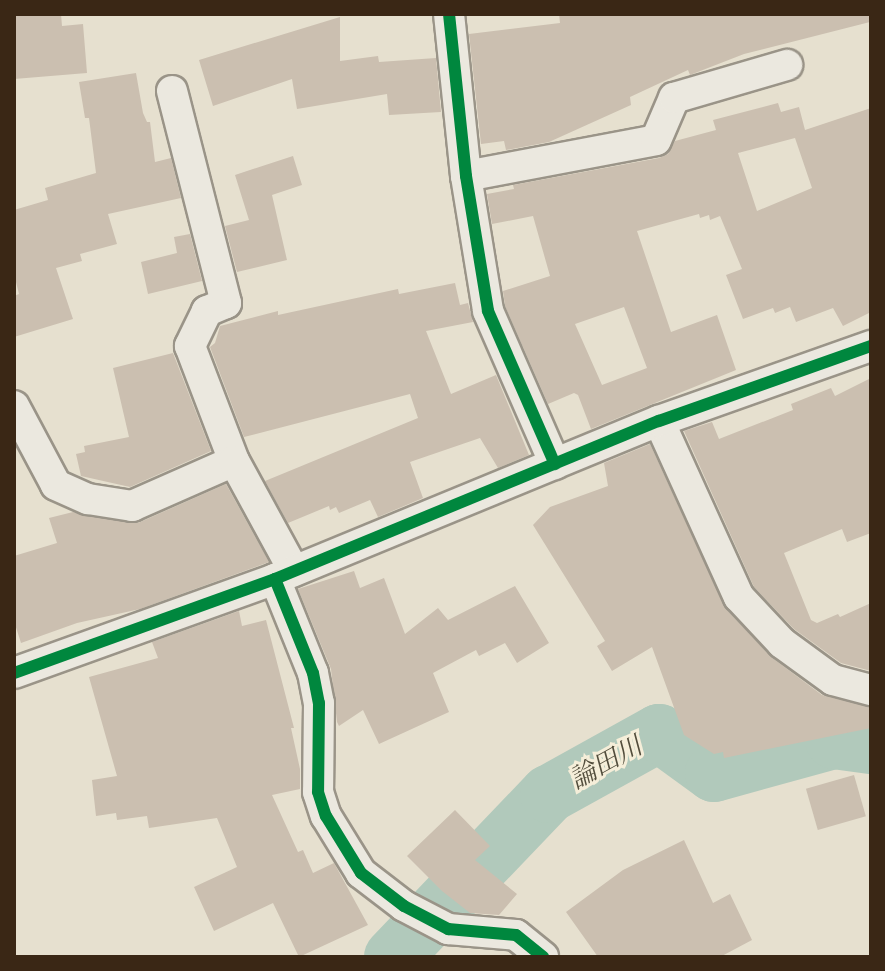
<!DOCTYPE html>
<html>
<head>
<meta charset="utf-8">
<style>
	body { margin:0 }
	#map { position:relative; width:885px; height:971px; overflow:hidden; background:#e6e0cf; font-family:"IM FELL Great Primer","Noto Serif JP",serif }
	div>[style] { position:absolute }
	.river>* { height:58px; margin:-29px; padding:0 29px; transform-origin:29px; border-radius:29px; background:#b1c9bb }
	.building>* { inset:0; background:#cbbfb0; transform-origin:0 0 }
	.roads { filter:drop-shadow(2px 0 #9a9488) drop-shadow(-2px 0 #9a9488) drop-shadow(0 2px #9a9488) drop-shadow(0 -2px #9a9488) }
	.street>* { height:30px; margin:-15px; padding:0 15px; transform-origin:15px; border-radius:15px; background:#ebe8df }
	.cycleway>* { height:12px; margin:-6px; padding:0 6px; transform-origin:6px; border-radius:6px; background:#00873e }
	span { translate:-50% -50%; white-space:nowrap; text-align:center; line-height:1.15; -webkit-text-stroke:6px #f5eed9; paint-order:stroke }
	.water-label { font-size:26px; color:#524d3c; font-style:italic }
	.frame { position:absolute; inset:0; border:16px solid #3a2715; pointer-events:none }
</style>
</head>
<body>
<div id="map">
	<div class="river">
		<i style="left:393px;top:957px;width:226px;rotate:-46.3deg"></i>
		<i style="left:549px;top:794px;width:126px;rotate:-29deg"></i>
		<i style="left:659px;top:733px;width:68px;rotate:36deg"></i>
		<i style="left:714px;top:773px;width:124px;rotate:-15.4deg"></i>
		<i style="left:834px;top:740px;width:37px;rotate:8deg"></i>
	</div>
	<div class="building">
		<i style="clip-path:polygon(14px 14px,61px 14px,62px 26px,83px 24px,87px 73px,14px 79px)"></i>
		<i style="clip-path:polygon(559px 14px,869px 14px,870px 22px,744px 54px,690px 75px,688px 70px,630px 97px,631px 105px,549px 142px,506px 150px,504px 141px,481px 144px,469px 34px,560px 23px)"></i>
		<i style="clip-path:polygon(340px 17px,340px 61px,378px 56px,379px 62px,436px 58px,441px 112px,389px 115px,387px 94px,297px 109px,292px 79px,213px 106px,199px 60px)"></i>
		<i style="clip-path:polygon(136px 73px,143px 113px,147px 122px,150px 122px,155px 162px,171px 158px,181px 198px,108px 214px,117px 244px,80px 254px,82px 261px,56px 268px,73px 319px,14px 337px,14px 296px,19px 294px,14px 274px,14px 210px,48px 200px,45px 188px,96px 173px,89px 118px,85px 118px,79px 82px)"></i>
		<i style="clip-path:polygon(evenodd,778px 103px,781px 112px,799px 107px,805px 130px,871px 108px,871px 312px,843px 326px,833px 308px,796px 322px,790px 307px,775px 313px,773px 308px,743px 319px,726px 275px,742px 269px,720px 216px,710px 220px,709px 215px,700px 218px,699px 214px,637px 231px,671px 332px,717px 315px,736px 370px,591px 429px,578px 395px,574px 393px,548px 404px,505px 306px,503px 291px,550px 276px,533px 216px,492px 224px,487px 194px,514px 189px,513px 185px,659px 158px,668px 154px,675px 141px,716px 130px,713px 120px,778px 103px,795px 138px,812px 188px,757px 211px,738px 153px,795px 138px,778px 103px,624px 307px,647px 368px,602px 385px,575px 324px,624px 307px)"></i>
		<i style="clip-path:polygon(293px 156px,302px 185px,272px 195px,287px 260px,237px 272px,225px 226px,249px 220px,235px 175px)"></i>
		<i style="clip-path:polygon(190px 234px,202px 281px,148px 294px,141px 262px,177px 253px,174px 237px)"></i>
		<i style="clip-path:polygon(455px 283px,460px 305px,468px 303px,473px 322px,426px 331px,451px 394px,496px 375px,529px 455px,498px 468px,480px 438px,410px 462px,423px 498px,378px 517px,370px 500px,339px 513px,336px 507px,330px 510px,329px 506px,288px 523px,265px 481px,418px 418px,410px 394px,244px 437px,210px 347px,215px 343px,220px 326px,278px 311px,278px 315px,398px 289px,399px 294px)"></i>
		<i style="clip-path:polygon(173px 353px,211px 451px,130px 487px,81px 476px,76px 454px,85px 452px,84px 446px,129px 437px,113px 368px)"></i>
		<i style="clip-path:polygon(871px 378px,871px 533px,847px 542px,842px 529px,784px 553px,811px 620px,817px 623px,838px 614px,840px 617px,871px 603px,871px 671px,841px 663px,794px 629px,754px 587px,684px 431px,712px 422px,719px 439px,793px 410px,791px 404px,831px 388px,835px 396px)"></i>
		<i style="clip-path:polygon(650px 444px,726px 609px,771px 657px,822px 695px,871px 707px,871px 728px,724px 758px,723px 752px,714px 754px,684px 735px,652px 647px,612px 671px,597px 646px,605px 641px,533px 525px,550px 507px,608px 486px,604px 463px)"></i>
		<i style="clip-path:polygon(226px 484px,269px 562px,140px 609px,77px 623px,21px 643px,14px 621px,14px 556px,57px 543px,49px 518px,73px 512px,138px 523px)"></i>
		<i style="clip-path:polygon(354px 571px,360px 588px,384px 578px,405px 634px,438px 608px,448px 620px,515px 586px,549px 643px,517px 663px,505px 643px,479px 656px,476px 650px,433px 673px,449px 712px,379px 744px,363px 710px,339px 726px,337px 722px,331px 669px,298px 589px)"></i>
		<i style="clip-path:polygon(239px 611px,242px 626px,266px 620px,294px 728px,291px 728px,300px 769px,300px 789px,272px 795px,298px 852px,303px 850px,313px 873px,334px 863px,368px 925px,299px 957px,273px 903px,214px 931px,194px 887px,237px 867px,217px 818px,149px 828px,147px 816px,117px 820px,116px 813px,96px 816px,92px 780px,117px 776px,89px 677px,158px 658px,152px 642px)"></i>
		<i style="left:854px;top:775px;width:43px;height:50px;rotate:74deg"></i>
		<i style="clip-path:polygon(455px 810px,490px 846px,475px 860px,517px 894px,499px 915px,470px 913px,442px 891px,407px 856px)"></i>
		<i style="clip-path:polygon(684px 840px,713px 903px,730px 894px,752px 940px,720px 957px,598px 957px,566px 912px,623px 870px)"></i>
	</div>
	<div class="roads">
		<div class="street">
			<i style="left:449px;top:14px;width:163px;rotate:84deg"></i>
			<i style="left:466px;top:176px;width:137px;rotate:80.7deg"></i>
			<i style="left:488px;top:311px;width:167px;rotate:66.4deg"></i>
			<i style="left:172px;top:91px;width:219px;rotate:75.7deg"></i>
			<i style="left:226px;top:303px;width:21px;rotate:157deg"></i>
			<i style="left:207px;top:311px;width:39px;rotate:116deg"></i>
			<i style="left:190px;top:346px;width:123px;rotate:69.1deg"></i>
			<i style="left:466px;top:176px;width:193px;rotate:-10.7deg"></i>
			<i style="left:656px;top:140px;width:46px;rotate:-66.8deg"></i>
			<i style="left:674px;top:98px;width:118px;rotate:-16.3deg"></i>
			<i style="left:14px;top:406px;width:89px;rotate:62deg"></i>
			<i style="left:56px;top:485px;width:35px;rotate:24deg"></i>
			<i style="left:88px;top:499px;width:45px;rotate:9deg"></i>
			<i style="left:132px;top:506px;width:111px;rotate:-23.8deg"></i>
			<i style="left:234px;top:461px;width:125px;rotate:61.4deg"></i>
			<i style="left:659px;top:421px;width:193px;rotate:65.6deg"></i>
			<i style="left:739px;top:597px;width:63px;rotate:46.9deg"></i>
			<i style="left:782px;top:643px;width:63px;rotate:36deg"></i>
			<i style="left:833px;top:680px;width:39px;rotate:15deg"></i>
			<i style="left:275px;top:579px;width:101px;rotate:68deg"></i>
			<i style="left:313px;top:673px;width:31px;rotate:79deg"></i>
			<i style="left:319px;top:703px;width:89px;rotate:90.6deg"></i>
			<i style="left:318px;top:792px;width:25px;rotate:72deg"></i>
			<i style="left:326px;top:816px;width:67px;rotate:58.4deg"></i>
			<i style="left:361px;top:873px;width:54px;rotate:37.5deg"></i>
			<i style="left:404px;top:906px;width:50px;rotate:27.6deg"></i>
			<i style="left:448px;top:929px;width:68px;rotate:5deg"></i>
			<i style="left:516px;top:935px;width:35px;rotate:39deg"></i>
			<i style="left:14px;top:673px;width:277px;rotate:-19.8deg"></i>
			<i style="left:275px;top:579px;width:415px;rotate:-22.4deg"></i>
			<i style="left:659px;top:421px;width:225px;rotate:-19.5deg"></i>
		</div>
	</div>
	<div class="cycleway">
		<i style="left:449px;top:14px;width:163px;rotate:84deg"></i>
		<i style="left:466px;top:176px;width:137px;rotate:80.7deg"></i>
		<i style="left:488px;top:311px;width:167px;rotate:66.4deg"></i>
		<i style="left:275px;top:579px;width:101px;rotate:68deg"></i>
		<i style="left:313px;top:673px;width:31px;rotate:79deg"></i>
		<i style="left:319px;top:703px;width:89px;rotate:90.6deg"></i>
		<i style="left:318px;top:792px;width:25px;rotate:72deg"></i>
		<i style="left:326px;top:816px;width:67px;rotate:58.4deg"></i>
		<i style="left:361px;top:873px;width:54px;rotate:37.5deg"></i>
		<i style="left:404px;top:906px;width:50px;rotate:27.6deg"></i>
		<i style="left:448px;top:929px;width:68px;rotate:5deg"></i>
		<i style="left:516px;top:935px;width:35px;rotate:39deg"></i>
		<i style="left:14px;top:673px;width:277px;rotate:-19.8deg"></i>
		<i style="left:275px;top:579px;width:415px;rotate:-22.4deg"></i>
		<i style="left:659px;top:421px;width:225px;rotate:-19.5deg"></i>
	</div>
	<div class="water-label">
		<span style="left:606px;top:763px;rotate:-29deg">論田川</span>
	</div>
	<div class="frame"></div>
</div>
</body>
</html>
